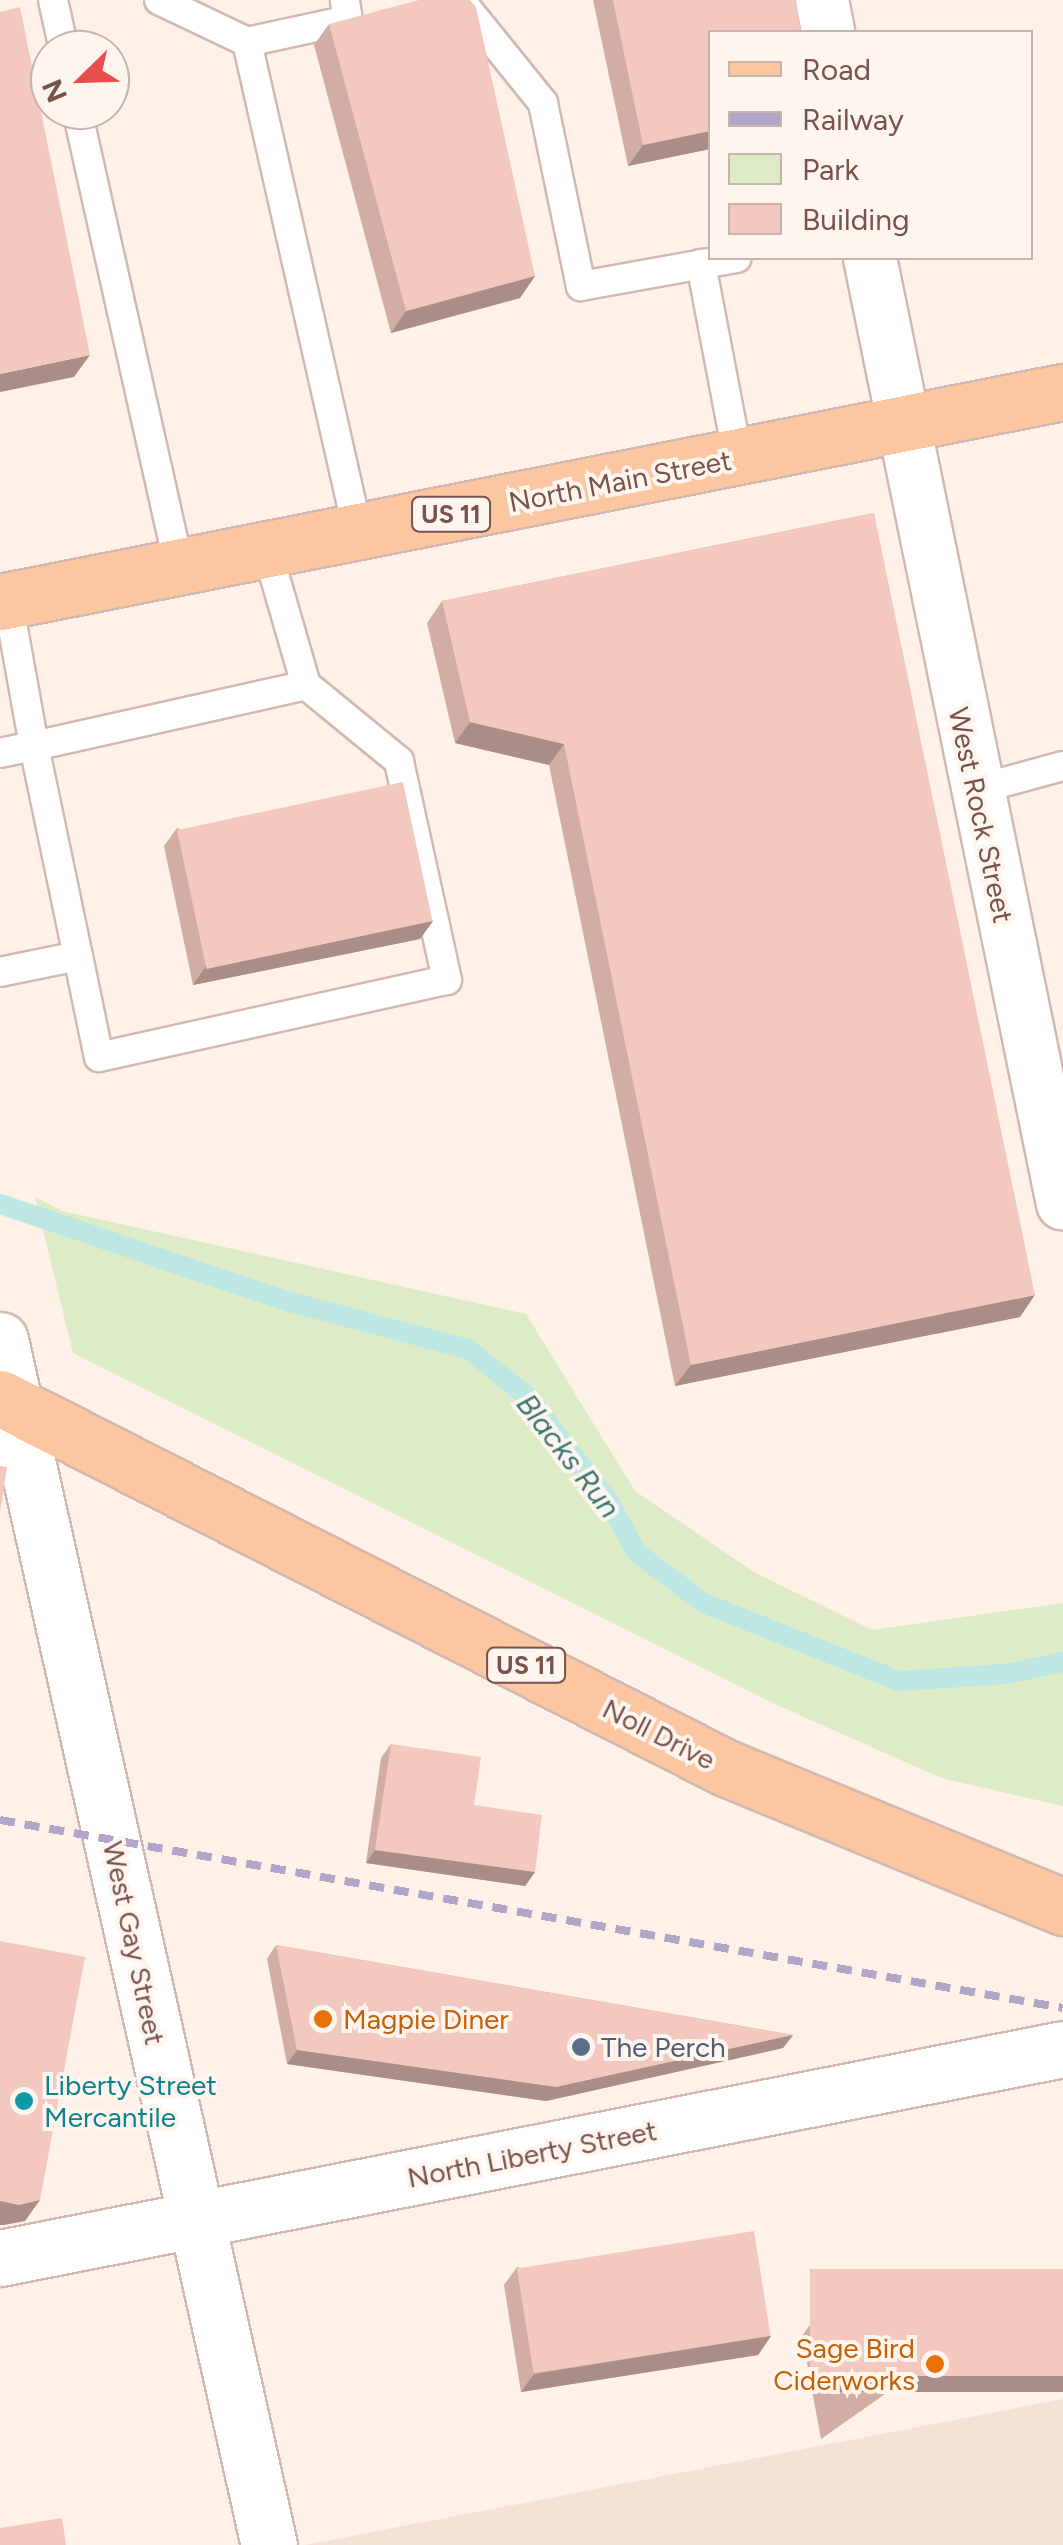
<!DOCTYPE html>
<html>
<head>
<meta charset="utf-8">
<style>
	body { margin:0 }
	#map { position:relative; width:1063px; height:2545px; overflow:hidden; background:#fdf1e8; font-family:Figtree,sans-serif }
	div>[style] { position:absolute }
	.residential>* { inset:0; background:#f5e1d6 }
	.green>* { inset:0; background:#ddebc6 }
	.stream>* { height:20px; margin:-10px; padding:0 10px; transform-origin:10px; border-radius:10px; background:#bce7e4 }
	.roads { filter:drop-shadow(2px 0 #d2b8b0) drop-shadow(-2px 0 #d2b8b0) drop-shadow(0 2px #d2b8b0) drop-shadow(0 -2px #d2b8b0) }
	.lane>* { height:28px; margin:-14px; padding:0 14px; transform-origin:14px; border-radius:14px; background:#fff }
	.street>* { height:52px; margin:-26px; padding:0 26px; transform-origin:26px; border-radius:26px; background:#fff }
	.secondary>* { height:55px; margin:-27.5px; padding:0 27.5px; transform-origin:27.5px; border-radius:27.5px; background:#fff }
	.primary>* { height:55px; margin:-27.5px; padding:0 27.5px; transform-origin:27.5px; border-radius:27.5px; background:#fcc6a0 }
	.rail>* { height:8px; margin-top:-4px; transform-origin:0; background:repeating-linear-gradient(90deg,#b1a5c8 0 15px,transparent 0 25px) }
	.wall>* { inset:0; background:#d1ada4 }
	.shaded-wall>* { inset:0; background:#aa8d86; transform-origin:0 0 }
	.building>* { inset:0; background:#f3c9bf; transform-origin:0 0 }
	.dots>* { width:28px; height:28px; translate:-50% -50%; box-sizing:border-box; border:5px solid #fff5ef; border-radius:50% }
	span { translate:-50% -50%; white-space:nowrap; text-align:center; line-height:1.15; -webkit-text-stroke:8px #fff5ef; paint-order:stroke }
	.shield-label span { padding:2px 8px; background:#fff5ef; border:2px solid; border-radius:8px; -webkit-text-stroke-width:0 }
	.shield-label { font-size:25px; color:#78524b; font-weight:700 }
	.street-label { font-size:28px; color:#78524b }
	.food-label { font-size:28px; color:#c56008 }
	.left { translate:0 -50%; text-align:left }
	.right { translate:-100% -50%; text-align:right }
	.service-label { font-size:28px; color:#4e5e75 }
	.culture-label { font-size:28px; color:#0d838f }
	.water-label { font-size:30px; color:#3b7673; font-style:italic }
	.legend { position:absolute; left:708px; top:30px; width:325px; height:230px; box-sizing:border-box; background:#fff5ef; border:2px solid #c9b4ad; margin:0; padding:12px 18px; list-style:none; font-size:30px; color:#78524b }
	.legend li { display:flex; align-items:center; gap:20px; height:50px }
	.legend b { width:50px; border:2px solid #c9b4ad }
	.north { position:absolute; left:30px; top:30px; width:100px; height:100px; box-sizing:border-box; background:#fff5ef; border:2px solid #c9b4ad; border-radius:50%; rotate:247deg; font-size:28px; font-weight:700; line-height:40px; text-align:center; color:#78524b }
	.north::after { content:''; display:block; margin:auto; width:35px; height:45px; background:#e84e4c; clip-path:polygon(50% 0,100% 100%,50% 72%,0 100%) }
</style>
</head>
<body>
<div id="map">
	<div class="residential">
		<i style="clip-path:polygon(1063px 2399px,1063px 2545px,305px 2545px)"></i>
	</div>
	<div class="green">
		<i style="clip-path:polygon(35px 1197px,62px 1211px,526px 1314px,635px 1491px,754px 1572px,872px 1630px,1063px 1603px,1063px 1806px,941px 1778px,777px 1705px,73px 1353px)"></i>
	</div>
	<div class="stream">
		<i style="left:0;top:1204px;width:303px;rotate:18.7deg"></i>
		<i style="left:287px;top:1301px;width:187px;rotate:14.9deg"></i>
		<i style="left:468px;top:1349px;width:78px;rotate:38.8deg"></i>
		<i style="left:529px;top:1398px;width:131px;rotate:52.4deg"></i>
		<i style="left:609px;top:1502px;width:58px;rotate:61.2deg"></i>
		<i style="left:637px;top:1553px;width:84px;rotate:36.7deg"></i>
		<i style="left:704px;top:1603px;width:210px;rotate:21.8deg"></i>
		<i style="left:899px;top:1681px;width:107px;rotate:-3.7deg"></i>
		<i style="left:1006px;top:1674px;width:58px;rotate:-11.9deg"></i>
	</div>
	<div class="roads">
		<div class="lane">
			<i style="left:53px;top:0;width:51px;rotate:77.6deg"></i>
			<i style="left:159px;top:0;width:98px;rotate:25.5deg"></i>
			<i style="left:247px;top:42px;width:502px;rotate:77.24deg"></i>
			<i style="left:460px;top:0;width:132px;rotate:51.1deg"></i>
			<i style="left:543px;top:103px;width:187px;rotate:78.3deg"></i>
			<i style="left:581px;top:286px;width:158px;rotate:-10.2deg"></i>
			<i style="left:247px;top:42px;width:103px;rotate:-12.3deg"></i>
			<i style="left:348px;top:20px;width:20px;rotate:-99deg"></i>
			<i style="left:77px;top:110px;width:468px;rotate:77.4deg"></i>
			<i style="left:701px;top:264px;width:197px;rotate:79.2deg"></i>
			<i style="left:8px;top:601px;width:147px;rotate:79.8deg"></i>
			<i style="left:34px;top:746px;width:279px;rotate:-12.6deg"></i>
			<i style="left:306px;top:685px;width:141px;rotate:-106.1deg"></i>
			<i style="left:0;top:753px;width:35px;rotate:-12deg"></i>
			<i style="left:34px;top:746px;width:215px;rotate:78.2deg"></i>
			<i style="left:78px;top:956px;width:80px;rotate:168.4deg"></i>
			<i style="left:975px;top:790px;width:91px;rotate:-15.3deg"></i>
			<i style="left:78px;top:956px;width:103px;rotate:78.3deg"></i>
			<i style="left:99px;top:1057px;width:356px;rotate:-12.5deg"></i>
			<i style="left:447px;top:980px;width:224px;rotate:-102.4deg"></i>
			<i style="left:399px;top:761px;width:120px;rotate:-140.7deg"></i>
		</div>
		<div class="street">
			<i style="left:822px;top:0;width:33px;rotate:79deg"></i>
			<i style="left:870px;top:258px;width:965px;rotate:78.47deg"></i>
		</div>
		<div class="secondary">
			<i style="left:0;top:1340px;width:1235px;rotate:77.42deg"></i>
			<i style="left:0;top:2258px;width:1083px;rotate:-11.12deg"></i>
		</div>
		<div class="primary">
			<i style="left:0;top:602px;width:1084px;rotate:-11.18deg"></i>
			<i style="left:0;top:1398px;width:815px;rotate:27.01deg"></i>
			<i style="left:726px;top:1768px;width:365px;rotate:22.4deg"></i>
		</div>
	</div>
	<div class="rail">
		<i style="left:0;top:1820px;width:1079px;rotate:10.03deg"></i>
	</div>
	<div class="wall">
		<i style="clip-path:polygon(593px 0,795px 0,710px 32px,710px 149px,628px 166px)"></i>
		<i style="clip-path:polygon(329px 24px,535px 276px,520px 298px,391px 333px,314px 45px)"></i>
		<i style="clip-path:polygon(874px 513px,1020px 1317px,675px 1386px,549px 765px,455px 743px,427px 623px,442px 601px)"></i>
		<i style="clip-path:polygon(177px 828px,433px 921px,420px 939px,193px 985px,164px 846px)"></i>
		<i style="clip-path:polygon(391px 1744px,474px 1805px,535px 1872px,525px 1886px,366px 1863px,381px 1758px)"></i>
		<i style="clip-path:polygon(276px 1945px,793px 2035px,783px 2048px,546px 2101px,287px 2064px,267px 1959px)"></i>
		<i style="clip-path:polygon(517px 2267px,771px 2336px,758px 2355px,521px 2392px,504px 2285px)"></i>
		<i style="clip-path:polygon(1063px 2269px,821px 2439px,802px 2336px,815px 2318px)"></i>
	</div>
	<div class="shaded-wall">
		<i style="clip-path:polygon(710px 131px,710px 149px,628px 166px,643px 145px)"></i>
		<i style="clip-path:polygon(535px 276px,520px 298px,391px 333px,406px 311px)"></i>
		<i style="clip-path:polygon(90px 355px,74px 377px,0 392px,0 374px)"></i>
		<i style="clip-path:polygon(470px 722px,564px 744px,549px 765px,455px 743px)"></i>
		<i style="clip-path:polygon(433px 921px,420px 939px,193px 985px,206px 966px)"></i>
		<i style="clip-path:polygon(1035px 1295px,1020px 1317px,675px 1386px,691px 1365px)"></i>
		<i style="clip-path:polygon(375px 1850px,535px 1872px,525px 1886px,366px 1863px)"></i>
		<i style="clip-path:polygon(793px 2035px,783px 2048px,546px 2101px,287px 2064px,297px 2050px)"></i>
		<i style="clip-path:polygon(40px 2200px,25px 2221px,4px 2225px,0 2225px,0 2201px)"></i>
		<i style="clip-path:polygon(771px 2336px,758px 2355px,521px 2392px,534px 2374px)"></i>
		<i style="left:1063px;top:2376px;width:16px;height:233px;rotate:90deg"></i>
	</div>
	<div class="building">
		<i style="clip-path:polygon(419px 0,470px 0,476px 7px,535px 276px,406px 311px,329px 24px)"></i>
		<i style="clip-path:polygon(613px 0,795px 0,801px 32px,710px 32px,710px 131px,643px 145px)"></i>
		<i style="clip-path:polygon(20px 7px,90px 355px,0 374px,0 12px)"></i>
		<i style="clip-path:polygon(874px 513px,1035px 1295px,691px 1365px,564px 744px,470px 722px,442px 601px)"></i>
		<i style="left:403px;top:782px;width:142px;height:231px;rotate:78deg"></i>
		<i style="clip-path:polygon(0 1466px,7px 1467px,0 1513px)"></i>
		<i style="clip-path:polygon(391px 1744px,481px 1757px,474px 1805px,542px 1815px,535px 1872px,375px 1850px)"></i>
		<i style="clip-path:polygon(0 1941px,85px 1957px,40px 2200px,19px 2205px,0 2201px)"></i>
		<i style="clip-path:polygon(276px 1945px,793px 2035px,556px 2087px,297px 2050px)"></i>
		<i style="left:754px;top:2231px;width:106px;height:240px;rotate:81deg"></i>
		<i style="left:1063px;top:2269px;width:107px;height:253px;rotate:90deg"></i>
		<i style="clip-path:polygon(62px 2518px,66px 2545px,0 2545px,0 2528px)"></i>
	</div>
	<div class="dots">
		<i style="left:323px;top:2019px;background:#e8710a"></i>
		<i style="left:581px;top:2047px;background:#5c6f8a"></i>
		<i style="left:24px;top:2101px;background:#0f9aa8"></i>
		<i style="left:935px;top:2364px;background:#e8710a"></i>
	</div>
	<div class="shield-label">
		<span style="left:451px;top:514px">US 11</span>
		<span style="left:526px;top:1665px">US 11</span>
	</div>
	<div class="street-label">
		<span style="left:620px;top:481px;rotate:-11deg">North Main Street</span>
		<span style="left:981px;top:815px;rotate:78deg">West Rock Street</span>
		<span style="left:659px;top:1734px;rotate:27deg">Noll Drive</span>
		<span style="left:134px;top:1943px;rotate:78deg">West Gay Street</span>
		<span style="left:532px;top:2154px;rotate:-11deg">North Liberty Street</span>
	</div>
	<div class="food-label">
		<span class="left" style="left:343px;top:2019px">Magpie Diner</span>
		<span class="right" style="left:915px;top:2364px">Sage Bird<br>Ciderworks</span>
	</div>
	<div class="service-label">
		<span class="left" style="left:601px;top:2047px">The Perch</span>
	</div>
	<div class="culture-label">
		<span class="left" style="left:44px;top:2101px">Liberty Street<br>Mercantile</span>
	</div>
	<div class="water-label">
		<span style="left:568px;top:1456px;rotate:52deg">Blacks Run</span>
	</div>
	<ul class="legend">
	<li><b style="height:12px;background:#fcc6a0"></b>Road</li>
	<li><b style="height:12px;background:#b1a5c8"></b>Railway</li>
	<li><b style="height:28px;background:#ddebc6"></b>Park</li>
	<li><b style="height:28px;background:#f3c9bf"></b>Building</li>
	</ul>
	<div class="north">N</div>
</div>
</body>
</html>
